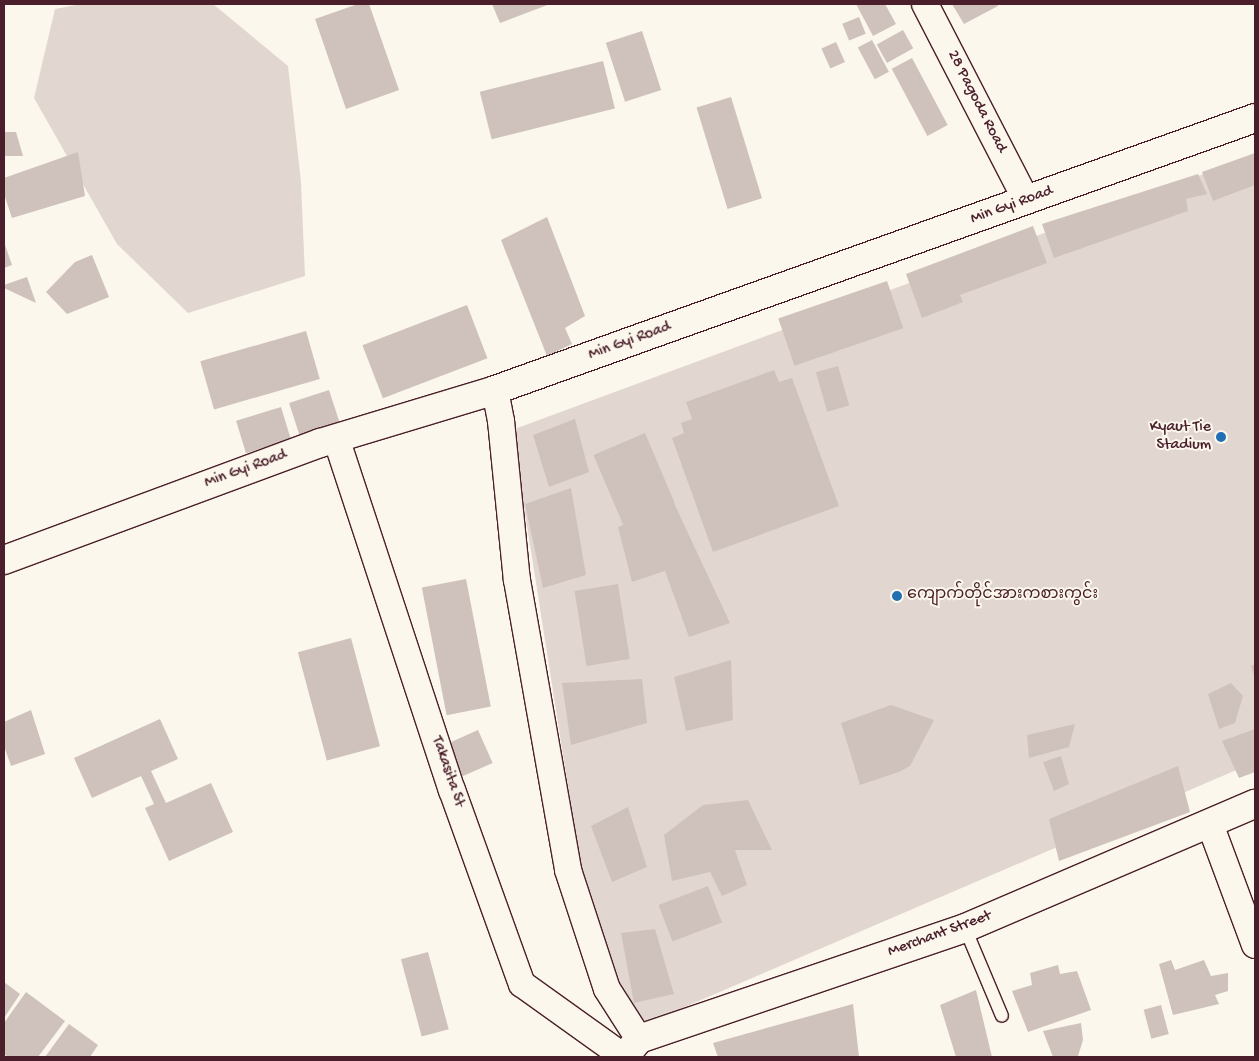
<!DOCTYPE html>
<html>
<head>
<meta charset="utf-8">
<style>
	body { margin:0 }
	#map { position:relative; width:1259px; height:1061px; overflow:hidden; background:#fbf7ec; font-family:"Gochi Hand","Noto Sans Myanmar",sans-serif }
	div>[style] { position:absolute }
	.green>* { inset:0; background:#e2d7d0 }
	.building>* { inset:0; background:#cfc2bc; transform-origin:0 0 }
	.roads { filter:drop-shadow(1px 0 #4a1f2b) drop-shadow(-1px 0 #4a1f2b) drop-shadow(0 1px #4a1f2b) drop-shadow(0 -1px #4a1f2b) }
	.lane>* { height:12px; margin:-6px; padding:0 6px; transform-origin:6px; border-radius:6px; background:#fbf7ec }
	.street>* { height:26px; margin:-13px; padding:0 13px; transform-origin:13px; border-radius:13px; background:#fbf7ec }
	.secondary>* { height:28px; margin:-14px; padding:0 14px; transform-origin:14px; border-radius:14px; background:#fbf7ec }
	.dots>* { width:14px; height:14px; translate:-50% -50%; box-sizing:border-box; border:2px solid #fbf7ec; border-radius:50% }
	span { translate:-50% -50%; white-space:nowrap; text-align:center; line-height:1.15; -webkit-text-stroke:4px #fbf7ec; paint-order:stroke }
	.street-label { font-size:16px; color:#4a1f2b }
	.poi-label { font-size:16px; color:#4a1f2b }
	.right { translate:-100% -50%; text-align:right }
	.left { translate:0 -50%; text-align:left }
	.frame { position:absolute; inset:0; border:5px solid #4a1f2b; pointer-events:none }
</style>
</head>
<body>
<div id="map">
	<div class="green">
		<i style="clip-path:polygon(81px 4px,213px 4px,288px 66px,301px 182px,305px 276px,188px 313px,117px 244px,34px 98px,55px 9px)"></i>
		<i style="clip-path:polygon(1255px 155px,1255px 762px,645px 1024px,602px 1003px,512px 430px)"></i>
	</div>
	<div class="building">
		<i style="clip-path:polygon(358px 4px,369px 4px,399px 90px,346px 109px,315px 19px)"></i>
		<i style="clip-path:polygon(492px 4px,550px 4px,500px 23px)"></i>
		<i style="clip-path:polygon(856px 4px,885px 4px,896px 24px,873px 36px)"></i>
		<i style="clip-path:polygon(952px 4px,997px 4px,998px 6px,964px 24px)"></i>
		<i style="left:859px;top:17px;width:18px;height:18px;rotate:68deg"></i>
		<i style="left:903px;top:30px;width:21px;height:30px;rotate:61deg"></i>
		<i style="left:642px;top:31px;width:62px;height:38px;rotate:72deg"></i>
		<i style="left:872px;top:40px;width:36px;height:16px;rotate:62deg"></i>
		<i style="left:836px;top:42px;width:22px;height:16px;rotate:66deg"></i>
		<i style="left:912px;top:58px;width:76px;height:23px;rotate:62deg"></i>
		<i style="left:603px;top:61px;width:49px;height:127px;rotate:76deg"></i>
		<i style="left:731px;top:97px;width:106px;height:36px;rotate:73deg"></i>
		<i style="clip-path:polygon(4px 132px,16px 132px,23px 156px,4px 156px)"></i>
		<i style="clip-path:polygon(78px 152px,85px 196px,12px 218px,4px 194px,4px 178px)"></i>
		<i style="clip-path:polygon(1255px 153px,1255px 185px,1213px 201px,1202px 172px)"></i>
		<i style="clip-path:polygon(1198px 174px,1207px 194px,1186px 199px,1188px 211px,1054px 258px,1042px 224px)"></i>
		<i style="clip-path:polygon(547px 217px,585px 316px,565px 328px,572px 344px,547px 356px,501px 240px)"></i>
		<i style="clip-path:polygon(1033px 226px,1047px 263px,960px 295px,963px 302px,922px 318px,906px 274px)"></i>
		<i style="clip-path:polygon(4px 242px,12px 265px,4px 268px)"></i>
		<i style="clip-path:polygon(92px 255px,109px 297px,67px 314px,46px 292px,75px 262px)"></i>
		<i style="clip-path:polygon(27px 277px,36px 303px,4px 288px,4px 285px)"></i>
		<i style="left:887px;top:281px;width:50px;height:115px;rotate:71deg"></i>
		<i style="left:467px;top:305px;width:57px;height:112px;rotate:69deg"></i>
		<i style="left:306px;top:331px;width:50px;height:110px;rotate:74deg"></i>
		<i style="left:838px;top:366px;width:41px;height:23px;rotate:74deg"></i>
		<i style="clip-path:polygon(774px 370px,779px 382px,792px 378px,839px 506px,713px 552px,672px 438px,684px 433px,681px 423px,692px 419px,686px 402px)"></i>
		<i style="left:329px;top:390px;width:35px;height:42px;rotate:72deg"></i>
		<i style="left:281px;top:407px;width:34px;height:47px;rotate:73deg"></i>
		<i style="clip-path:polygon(575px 419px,589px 472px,549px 487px,533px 435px)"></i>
		<i style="left:645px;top:433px;width:76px;height:56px;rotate:67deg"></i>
		<i style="clip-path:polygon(571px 488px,586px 575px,543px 588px,525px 504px)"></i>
		<i style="clip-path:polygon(674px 503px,730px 623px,689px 637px,665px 571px,632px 582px,618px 527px)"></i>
		<i style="left:466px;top:579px;width:130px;height:45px;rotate:79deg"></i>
		<i style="left:618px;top:584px;width:76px;height:44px;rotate:81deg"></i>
		<i style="left:351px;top:638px;width:112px;height:55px;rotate:75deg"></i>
		<i style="clip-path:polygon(731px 660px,733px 720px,686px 731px,674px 677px)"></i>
		<i style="clip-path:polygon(1255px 664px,1255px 678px,1251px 666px)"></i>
		<i style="clip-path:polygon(642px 679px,647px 723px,571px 745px,562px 683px)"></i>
		<i style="clip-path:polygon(1231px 683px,1243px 696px,1235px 723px,1219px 729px,1208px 694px)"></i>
		<i style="clip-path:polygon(891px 705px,934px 720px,910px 766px,899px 772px,860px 785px,841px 723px)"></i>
		<i style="clip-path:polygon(31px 710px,45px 754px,11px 766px,4px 746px,4px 722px)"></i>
		<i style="clip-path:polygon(160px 719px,178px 759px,151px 771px,166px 803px,211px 783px,233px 832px,169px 861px,145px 808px,154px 804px,141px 776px,92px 798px,74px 758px)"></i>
		<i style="clip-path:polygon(1075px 724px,1069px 747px,1029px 758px,1027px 735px)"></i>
		<i style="clip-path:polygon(1255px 729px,1255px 772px,1239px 778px,1222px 741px)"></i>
		<i style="left:478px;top:730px;width:36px;height:33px;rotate:66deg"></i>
		<i style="clip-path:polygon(1061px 756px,1069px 784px,1054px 791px,1043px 762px)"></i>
		<i style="clip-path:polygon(1178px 766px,1190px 812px,1059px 861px,1049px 819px)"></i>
		<i style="clip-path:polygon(748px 800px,772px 850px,735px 850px,747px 885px,722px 896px,710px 872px,672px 881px,664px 835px,703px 805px)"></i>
		<i style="clip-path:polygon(628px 807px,647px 867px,612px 882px,591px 826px)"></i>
		<i style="left:708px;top:886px;width:39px;height:53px;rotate:69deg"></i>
		<i style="clip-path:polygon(655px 929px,674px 994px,634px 1003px,621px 933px)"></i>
		<i style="left:428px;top:952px;width:80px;height:28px;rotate:75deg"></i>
		<i style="clip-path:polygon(1171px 960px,1175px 970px,1204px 960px,1211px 976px,1228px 973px,1228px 991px,1215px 995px,1219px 1004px,1173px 1015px,1159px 964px)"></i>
		<i style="clip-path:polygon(1058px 965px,1060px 974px,1077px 971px,1091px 1010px,1028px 1032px,1012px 991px,1032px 985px,1030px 973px)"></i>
		<i style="clip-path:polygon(4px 982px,20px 994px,4px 1018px)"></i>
		<i style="clip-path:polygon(976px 990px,992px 1057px,956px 1057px,940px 1005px)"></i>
		<i style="clip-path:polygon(26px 992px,65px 1021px,38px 1057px,8px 1057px,4px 1054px,4px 1023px)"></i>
		<i style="clip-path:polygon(853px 1004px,859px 1057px,718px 1057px,713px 1043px)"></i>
		<i style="left:1161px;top:1005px;width:30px;height:18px;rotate:75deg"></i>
		<i style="clip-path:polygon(1081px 1023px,1083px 1040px,1078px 1056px,1053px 1057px,1043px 1031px)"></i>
		<i style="clip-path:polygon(69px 1024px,98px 1045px,90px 1057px,45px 1057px)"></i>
	</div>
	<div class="roads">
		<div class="lane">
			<i style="left:965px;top:928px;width:95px;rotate:67.2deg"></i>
		</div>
		<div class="street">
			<i style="left:925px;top:4px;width:220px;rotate:62.7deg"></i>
			<i style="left:495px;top:390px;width:32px;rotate:79deg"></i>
			<i style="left:501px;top:421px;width:160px;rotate:84.3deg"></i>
			<i style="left:517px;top:580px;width:294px;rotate:80deg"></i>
			<i style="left:568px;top:870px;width:125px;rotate:71.9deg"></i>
			<i style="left:607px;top:989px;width:59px;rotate:57.4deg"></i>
			<i style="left:336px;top:438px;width:371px;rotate:71.8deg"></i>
			<i style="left:452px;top:790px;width:206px;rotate:70.2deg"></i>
			<i style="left:522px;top:984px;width:125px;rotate:35.6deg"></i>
			<i style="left:1210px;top:824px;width:129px;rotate:69.6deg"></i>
		</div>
		<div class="secondary">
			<i style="left:4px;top:560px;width:337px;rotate:-20.3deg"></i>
			<i style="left:320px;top:443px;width:183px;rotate:-16.8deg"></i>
			<i style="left:495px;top:390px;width:807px;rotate:-19.69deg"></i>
			<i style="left:624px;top:1057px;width:23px;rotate:-50deg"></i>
			<i style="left:639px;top:1039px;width:344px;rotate:-18.8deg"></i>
			<i style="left:965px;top:928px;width:315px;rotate:-23.2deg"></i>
		</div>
	</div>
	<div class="dots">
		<i style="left:1221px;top:437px;background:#1f6fb2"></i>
		<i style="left:897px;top:596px;background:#1f6fb2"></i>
	</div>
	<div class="street-label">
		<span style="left:976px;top:102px;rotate:63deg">28 Pagoda Road</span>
		<span style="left:1012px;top:206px;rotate:-20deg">Min Gyi Road</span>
		<span style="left:630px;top:342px;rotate:-20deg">Min Gyi Road</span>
		<span style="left:246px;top:470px;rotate:-20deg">Min Gyi Road</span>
		<span style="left:447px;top:772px;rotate:71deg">Takasita St</span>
		<span style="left:940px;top:935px;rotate:-20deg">Merchant Street</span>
	</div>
	<div class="poi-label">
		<span class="right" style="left:1211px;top:437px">Kyaut Tie<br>Stadium</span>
		<span class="left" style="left:907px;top:596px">ကျောက်တိုင်အားကစားကွင်း</span>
	</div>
	<div class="frame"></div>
</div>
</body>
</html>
